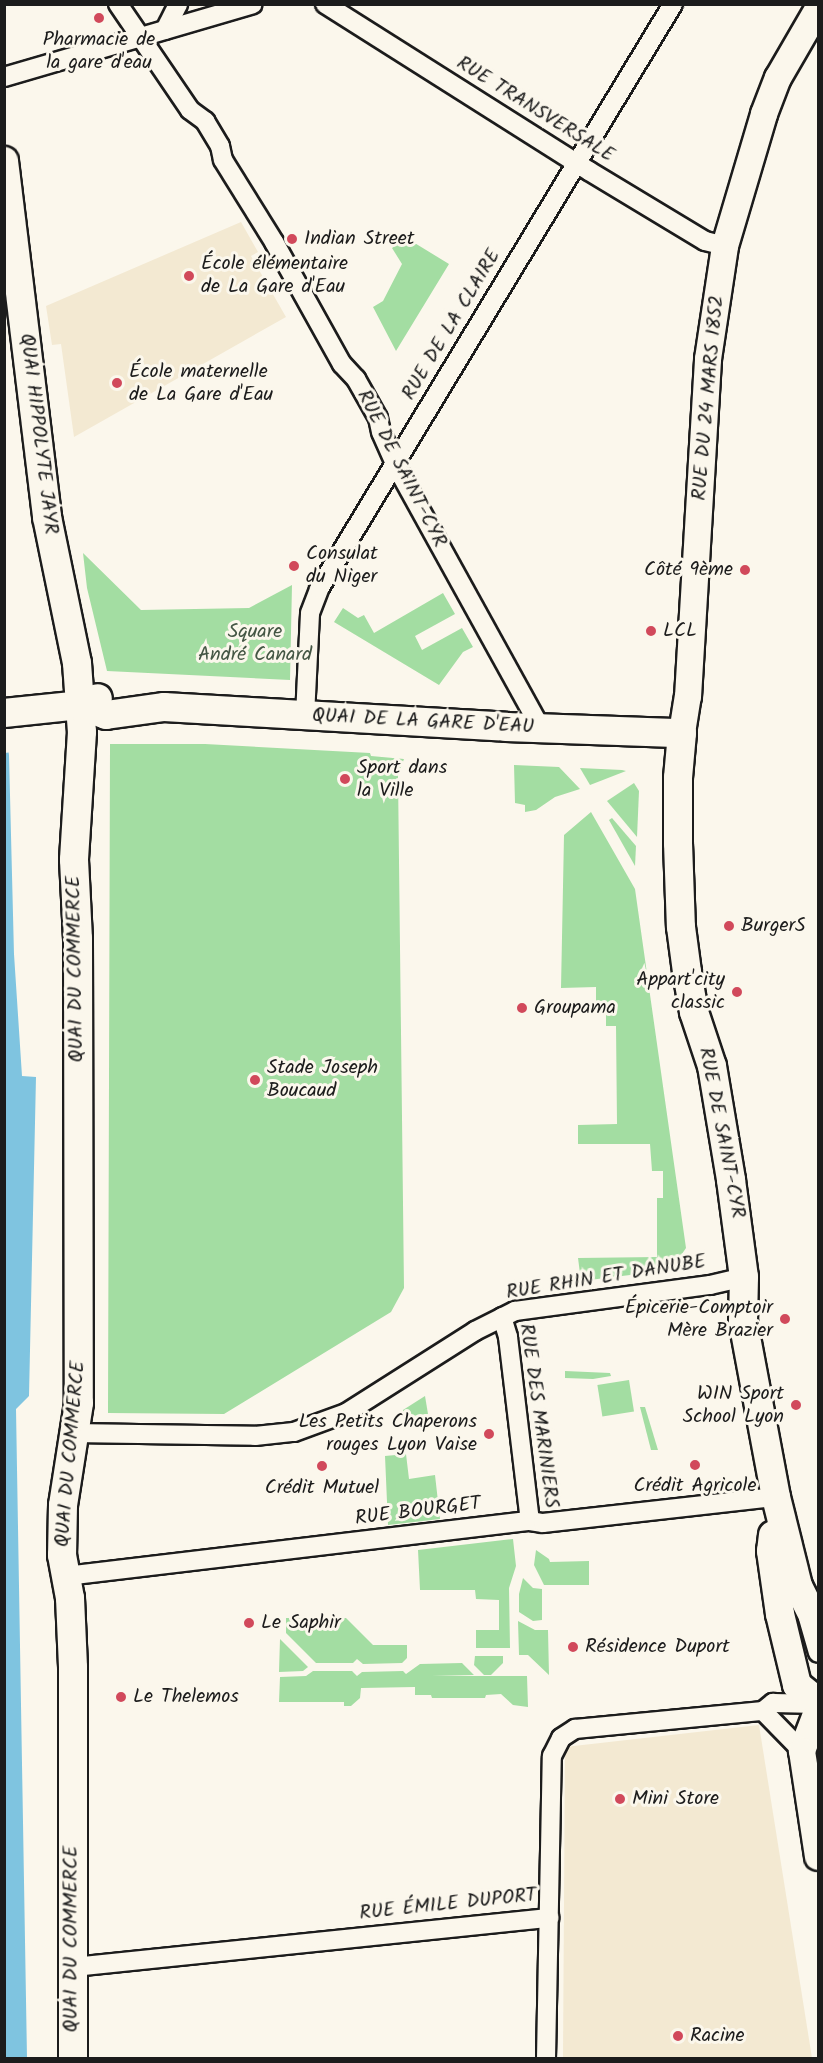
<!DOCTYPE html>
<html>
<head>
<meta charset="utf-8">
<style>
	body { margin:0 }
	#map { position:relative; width:823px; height:2063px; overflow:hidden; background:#fbf7ec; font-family:Kalam,sans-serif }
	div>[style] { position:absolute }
	.built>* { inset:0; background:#f3e9d2 }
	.green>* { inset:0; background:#a3dda2; transform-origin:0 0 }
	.water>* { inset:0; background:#7fc4e0 }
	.pier>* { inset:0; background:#fbf7ec }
	.roads { filter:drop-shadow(2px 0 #1c1c1c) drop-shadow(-2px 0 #1c1c1c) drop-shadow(0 2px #1c1c1c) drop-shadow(0 -2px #1c1c1c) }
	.street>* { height:18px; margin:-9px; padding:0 9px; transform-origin:9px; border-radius:9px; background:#fbf7ec }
	.secondary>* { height:26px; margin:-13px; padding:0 13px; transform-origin:13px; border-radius:13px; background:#fbf7ec }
	.primary>* { height:28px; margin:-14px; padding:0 14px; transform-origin:14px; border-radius:14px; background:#fbf7ec }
	.dots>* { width:16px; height:16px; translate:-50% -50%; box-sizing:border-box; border:3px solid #fbf7ec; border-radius:50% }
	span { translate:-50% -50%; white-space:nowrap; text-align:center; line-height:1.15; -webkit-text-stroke:6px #fbf7ec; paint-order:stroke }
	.poi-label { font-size:20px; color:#1c1c1c }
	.left { translate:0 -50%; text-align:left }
	.right { translate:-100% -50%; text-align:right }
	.street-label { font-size:20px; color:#1c1c1c }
	.park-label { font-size:20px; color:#445644 }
	.frame { position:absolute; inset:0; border:6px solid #1c1c1c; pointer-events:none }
</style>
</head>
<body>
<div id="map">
	<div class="built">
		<i style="clip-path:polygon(241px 222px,258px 252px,251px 256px,286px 317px,74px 437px,61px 344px,52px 345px,46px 306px)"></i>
		<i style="clip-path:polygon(759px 1725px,812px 2058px,563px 2058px,565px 1747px)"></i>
	</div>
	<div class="green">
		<i style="clip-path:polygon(406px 239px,410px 247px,413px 242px,449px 264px,396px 351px,373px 307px,383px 301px,402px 264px,392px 248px)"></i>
		<i style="clip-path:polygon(83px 553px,141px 610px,249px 608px,292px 585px,290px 680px,107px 671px,87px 588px)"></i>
		<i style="clip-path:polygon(443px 593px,455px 614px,415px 636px,422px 650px,462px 628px,473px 647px,463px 652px,439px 685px,334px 622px,343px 608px,358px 618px,364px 615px,374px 633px)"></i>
		<i style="clip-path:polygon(110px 744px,205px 744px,370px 753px,371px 756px,404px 759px,398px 775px,404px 1288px,391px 1312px,224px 1414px,108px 1413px)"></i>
		<i style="clip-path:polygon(514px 765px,559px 767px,580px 789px,555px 797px,536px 810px,525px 812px,525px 805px,515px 803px)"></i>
		<i style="clip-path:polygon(580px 768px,622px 770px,626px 771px,590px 785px)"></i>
		<i style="clip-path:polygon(634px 783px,639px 791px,637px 837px,607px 801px)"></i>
		<i style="clip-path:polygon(591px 812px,635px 889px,686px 1248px,671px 1270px,581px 1281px,578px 1258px,657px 1257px,657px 1198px,663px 1198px,663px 1171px,652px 1171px,650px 1144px,578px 1144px,578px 1125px,617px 1124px,616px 1026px,606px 1026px,606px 1007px,596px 1007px,596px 987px,561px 988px,564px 835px)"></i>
		<i style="clip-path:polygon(612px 818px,636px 846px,635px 866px,609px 820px)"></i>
		<i style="clip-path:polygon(565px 1371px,610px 1373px,611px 1376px,593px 1379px,565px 1378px)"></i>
		<i style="left:629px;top:1380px;width:32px;height:32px;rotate:81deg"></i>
		<i style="clip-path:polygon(425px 1396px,428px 1414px,412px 1416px,403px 1414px,403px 1410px)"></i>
		<i style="clip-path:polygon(640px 1407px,645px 1407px,658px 1450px,651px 1450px)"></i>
		<i style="clip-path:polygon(406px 1454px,409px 1479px,435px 1475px,440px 1519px,388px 1525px,385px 1456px)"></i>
		<i style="clip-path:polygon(513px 1539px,516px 1566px,509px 1588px,510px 1648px,476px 1648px,476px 1630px,499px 1630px,499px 1600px,476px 1599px,475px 1590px,420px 1590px,418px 1550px)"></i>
		<i style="clip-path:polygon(536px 1550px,549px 1559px,550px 1562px,589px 1561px,589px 1585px,544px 1585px,534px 1565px)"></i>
		<i style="clip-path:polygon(523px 1578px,533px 1588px,542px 1589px,542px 1620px,533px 1621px,519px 1612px,519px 1594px)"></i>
		<i style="clip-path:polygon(286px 1618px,346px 1618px,373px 1645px,407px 1645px,407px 1658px,402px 1663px,363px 1664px,357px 1659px,353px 1663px,316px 1663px,286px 1633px)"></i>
		<i style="clip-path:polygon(518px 1621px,535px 1630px,548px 1630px,549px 1675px,528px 1655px,519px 1655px)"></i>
		<i style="clip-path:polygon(280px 1639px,308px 1667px,303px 1671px,279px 1672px)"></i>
		<i style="clip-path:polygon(475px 1656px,503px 1656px,503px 1663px,491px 1675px,484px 1675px,474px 1665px)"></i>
		<i style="clip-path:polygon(462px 1663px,474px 1675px,432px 1676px,527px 1676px,528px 1707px,513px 1705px,501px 1694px,486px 1695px,485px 1698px,432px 1698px,431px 1695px,415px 1695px,415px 1687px,361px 1688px,360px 1698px,351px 1706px,344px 1706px,344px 1702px,279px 1702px,280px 1677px,306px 1676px,313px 1671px,352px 1671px,357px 1676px,362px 1672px,403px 1671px,406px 1674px,420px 1664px)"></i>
	</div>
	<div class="water">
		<i style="clip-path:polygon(4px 719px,9px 755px,14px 954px,22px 1076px,36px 1077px,29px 1396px,16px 1409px,27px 2058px,4px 2058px)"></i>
	</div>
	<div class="pier">
		<i style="clip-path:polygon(4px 716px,7px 718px,12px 752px,5px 753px)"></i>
	</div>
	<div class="roads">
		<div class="street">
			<i style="left:118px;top:4px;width:128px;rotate:55.8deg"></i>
			<i style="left:190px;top:110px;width:19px;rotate:36deg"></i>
			<i style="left:205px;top:121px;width:29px;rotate:59deg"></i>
			<i style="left:220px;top:146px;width:14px;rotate:78deg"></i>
			<i style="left:223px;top:160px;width:97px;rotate:58.1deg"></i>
			<i style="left:274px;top:242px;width:140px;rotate:60.9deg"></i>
			<i style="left:342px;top:364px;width:21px;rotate:47deg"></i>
			<i style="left:356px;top:379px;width:45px;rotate:60.6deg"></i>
			<i style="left:378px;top:418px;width:14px;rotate:78deg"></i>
			<i style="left:381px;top:432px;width:35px;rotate:66deg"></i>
			<i style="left:395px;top:464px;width:302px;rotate:61.1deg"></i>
			<i style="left:325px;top:4px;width:312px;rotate:32.3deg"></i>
			<i style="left:589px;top:171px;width:135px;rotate:31.1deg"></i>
			<i style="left:705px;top:241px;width:21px;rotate:14deg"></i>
			<i style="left:165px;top:30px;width:29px;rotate:-63deg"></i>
			<i style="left:4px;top:77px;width:259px;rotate:-16.3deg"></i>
			<i style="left:305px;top:716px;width:103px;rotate:-87.2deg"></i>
			<i style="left:310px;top:613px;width:26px;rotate:-69deg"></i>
			<i style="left:319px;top:589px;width:684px;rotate:-58.82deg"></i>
			<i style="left:502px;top:1317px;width:21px;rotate:73deg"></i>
			<i style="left:508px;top:1337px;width:185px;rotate:83.2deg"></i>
			<i style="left:73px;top:1433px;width:182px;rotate:0.9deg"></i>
			<i style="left:255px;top:1436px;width:39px;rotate:-6deg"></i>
			<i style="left:294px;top:1432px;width:55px;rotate:-20.1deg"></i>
			<i style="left:346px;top:1413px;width:153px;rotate:-32.4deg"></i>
			<i style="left:475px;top:1331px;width:45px;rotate:-26.6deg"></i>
			<i style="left:515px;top:1311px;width:197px;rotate:-7.6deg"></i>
			<i style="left:710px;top:1285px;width:35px;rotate:-13deg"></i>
			<i style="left:66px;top:1576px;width:467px;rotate:-6.8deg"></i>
			<i style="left:530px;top:1521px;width:13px;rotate:9deg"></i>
			<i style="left:543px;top:1523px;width:234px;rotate:-6.4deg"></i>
			<i style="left:808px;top:1618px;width:36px;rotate:74deg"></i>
			<i style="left:763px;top:1711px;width:56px;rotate:45.7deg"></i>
			<i style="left:73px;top:1967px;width:479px;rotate:-5.9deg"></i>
			<i style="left:546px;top:2058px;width:302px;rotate:-88.9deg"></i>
			<i style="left:552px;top:1756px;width:20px;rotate:-63deg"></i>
			<i style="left:561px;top:1738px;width:17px;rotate:-33deg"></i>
			<i style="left:575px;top:1729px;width:189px;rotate:-5.5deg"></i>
			<i style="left:763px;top:1711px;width:13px;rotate:-39deg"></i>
			<i style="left:773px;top:1703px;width:45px;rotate:1.3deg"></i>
		</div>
		<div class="secondary">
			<i style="left:682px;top:733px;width:36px;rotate:-81deg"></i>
			<i style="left:688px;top:697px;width:339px;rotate:-86.6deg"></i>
			<i style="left:708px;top:359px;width:114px;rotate:-81.4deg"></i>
			<i style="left:725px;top:246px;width:138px;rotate:-73.5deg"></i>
			<i style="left:764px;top:114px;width:39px;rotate:-69deg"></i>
			<i style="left:778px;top:78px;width:80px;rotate:-59.9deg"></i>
			<i style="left:818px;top:1709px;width:45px;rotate:110.9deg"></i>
			<i style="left:802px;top:1751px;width:107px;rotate:81.4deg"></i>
		</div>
		<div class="primary">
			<i style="left:4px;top:161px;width:359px;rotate:83.1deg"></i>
			<i style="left:47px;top:517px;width:149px;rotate:78.4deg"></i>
			<i style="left:77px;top:663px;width:69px;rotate:85.9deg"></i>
			<i style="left:82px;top:732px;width:128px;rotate:93.6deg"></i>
			<i style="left:74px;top:860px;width:79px;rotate:87.1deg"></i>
			<i style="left:78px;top:939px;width:464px;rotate:89.9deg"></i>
			<i style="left:79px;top:1403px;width:103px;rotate:98.9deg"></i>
			<i style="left:63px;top:1505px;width:50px;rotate:91.1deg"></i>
			<i style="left:62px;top:1555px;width:44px;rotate:79.5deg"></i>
			<i style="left:70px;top:1598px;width:70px;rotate:87.5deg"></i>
			<i style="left:73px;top:1668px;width:390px;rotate:90deg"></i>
			<i style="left:80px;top:705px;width:28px;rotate:21deg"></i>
			<i style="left:106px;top:715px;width:59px;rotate:-7.9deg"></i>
			<i style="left:164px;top:707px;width:343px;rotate:3.3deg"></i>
			<i style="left:506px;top:727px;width:176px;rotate:2deg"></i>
			<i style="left:682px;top:733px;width:45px;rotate:95.1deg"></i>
			<i style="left:678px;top:778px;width:65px;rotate:90deg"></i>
			<i style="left:678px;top:843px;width:84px;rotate:88deg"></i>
			<i style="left:681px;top:927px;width:45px;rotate:82.4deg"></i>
			<i style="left:687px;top:972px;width:41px;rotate:80.1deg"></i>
			<i style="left:694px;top:1012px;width:57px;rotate:71.6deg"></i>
			<i style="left:712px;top:1066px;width:116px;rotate:80.5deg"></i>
			<i style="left:731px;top:1180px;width:98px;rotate:82.4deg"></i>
			<i style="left:744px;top:1277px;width:44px;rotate:91.3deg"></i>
			<i style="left:743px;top:1321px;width:179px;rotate:79.4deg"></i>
			<i style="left:776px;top:1497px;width:92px;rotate:76.1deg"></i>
			<i style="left:798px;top:1586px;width:45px;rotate:63.4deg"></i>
			<i style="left:4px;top:713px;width:76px;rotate:-6deg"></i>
			<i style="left:80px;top:705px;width:19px;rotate:-21deg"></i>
			<i style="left:773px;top:1535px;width:16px;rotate:97deg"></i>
			<i style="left:771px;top:1551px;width:64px;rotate:81.9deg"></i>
			<i style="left:780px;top:1614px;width:73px;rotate:76.5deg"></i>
			<i style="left:797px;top:1685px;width:27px;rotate:39deg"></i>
		</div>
	</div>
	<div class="dots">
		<i style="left:99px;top:18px;background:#d1495b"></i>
		<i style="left:292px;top:239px;background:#d1495b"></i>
		<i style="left:189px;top:276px;background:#d1495b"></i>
		<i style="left:117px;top:383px;background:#d1495b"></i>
		<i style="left:294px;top:566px;background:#d1495b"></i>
		<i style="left:745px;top:570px;background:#d1495b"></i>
		<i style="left:651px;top:631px;background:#d1495b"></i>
		<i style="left:345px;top:779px;background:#d1495b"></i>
		<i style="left:729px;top:926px;background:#d1495b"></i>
		<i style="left:737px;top:992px;background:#d1495b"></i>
		<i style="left:522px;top:1008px;background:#d1495b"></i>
		<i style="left:255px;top:1080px;background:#d1495b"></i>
		<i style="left:785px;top:1319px;background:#d1495b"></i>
		<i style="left:796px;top:1405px;background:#d1495b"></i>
		<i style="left:489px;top:1434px;background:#d1495b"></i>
		<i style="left:695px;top:1465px;background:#d1495b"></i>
		<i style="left:322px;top:1466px;background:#d1495b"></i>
		<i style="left:249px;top:1623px;background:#d1495b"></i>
		<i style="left:573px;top:1647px;background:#d1495b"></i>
		<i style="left:121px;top:1697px;background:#d1495b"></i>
		<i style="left:620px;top:1799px;background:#d1495b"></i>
		<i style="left:678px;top:2036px;background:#d1495b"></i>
	</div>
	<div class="poi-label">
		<span style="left:99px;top:52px">Pharmacie de<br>la gare d'eau</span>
		<span class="left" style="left:304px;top:239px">Indian Street</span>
		<span class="left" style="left:201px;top:276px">École élémentaire<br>de La Gare d'Eau</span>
		<span class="left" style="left:129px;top:384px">École maternelle<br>de La Gare d'Eau</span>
		<span class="left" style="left:306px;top:566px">Consulat<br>du Niger</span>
		<span class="right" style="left:733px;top:570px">Côté 9ème</span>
		<span class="left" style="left:663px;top:631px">LCL</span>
		<span class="left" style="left:357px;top:780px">Sport dans<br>la Ville</span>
		<span class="left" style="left:741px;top:926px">BurgerS</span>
		<span class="right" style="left:725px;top:992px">Appart'city<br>classic</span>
		<span class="left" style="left:534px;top:1008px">Groupama</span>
		<span class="left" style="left:267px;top:1080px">Stade Joseph<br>Boucaud</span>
		<span class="right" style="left:773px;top:1320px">Épicerie-Comptoir<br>Mère Brazier</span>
		<span class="right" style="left:784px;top:1406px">WIN Sport<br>School Lyon</span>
		<span class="right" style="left:477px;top:1434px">Les Petits Chaperons<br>rouges Lyon Vaise</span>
		<span style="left:695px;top:1486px">Crédit Agricole</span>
		<span style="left:322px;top:1488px">Crédit Mutuel</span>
		<span class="left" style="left:261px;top:1623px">Le Saphir</span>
		<span class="left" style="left:585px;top:1647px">Résidence Duport</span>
		<span class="left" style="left:133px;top:1697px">Le Thelemos</span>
		<span class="left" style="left:632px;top:1799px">Mini Store</span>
		<span class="left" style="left:690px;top:2036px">Racine</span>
	</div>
	<div class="street-label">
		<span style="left:535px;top:110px;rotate:32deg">RUE TRANSVERSALE</span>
		<span style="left:452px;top:325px;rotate:-59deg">RUE DE LA CLAIRE</span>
		<span style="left:709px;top:398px;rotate:-85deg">RUE DU 24 MARS 1852</span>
		<span style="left:38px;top:434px;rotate:83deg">QUAI HIPPOLYTE JAYR</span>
		<span style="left:401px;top:469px;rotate:63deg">RUE DE SAINT-CYR</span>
		<span style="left:423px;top:722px;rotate:3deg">QUAI DE LA GARE D'EAU</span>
		<span style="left:76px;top:969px;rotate:-91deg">QUAI DU COMMERCE</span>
		<span style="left:721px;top:1133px;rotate:79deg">RUE DE SAINT-CYR</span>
		<span style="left:606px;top:1278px;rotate:-9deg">RUE RHIN ET DANUBE</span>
		<span style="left:538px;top:1416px;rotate:82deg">RUE DES MARINIERS</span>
		<span style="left:71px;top:1454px;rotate:-85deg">QUAI DU COMMERCE</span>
		<span style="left:418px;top:1512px;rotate:-7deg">RUE BOURGET</span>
		<span style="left:448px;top:1905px;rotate:-6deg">RUE ÉMILE DUPORT</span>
		<span style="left:72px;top:1939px;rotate:-90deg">QUAI DU COMMERCE</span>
	</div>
	<div class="park-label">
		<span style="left:255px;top:644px">Square<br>André Canard</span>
	</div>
	<div class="frame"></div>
</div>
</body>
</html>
